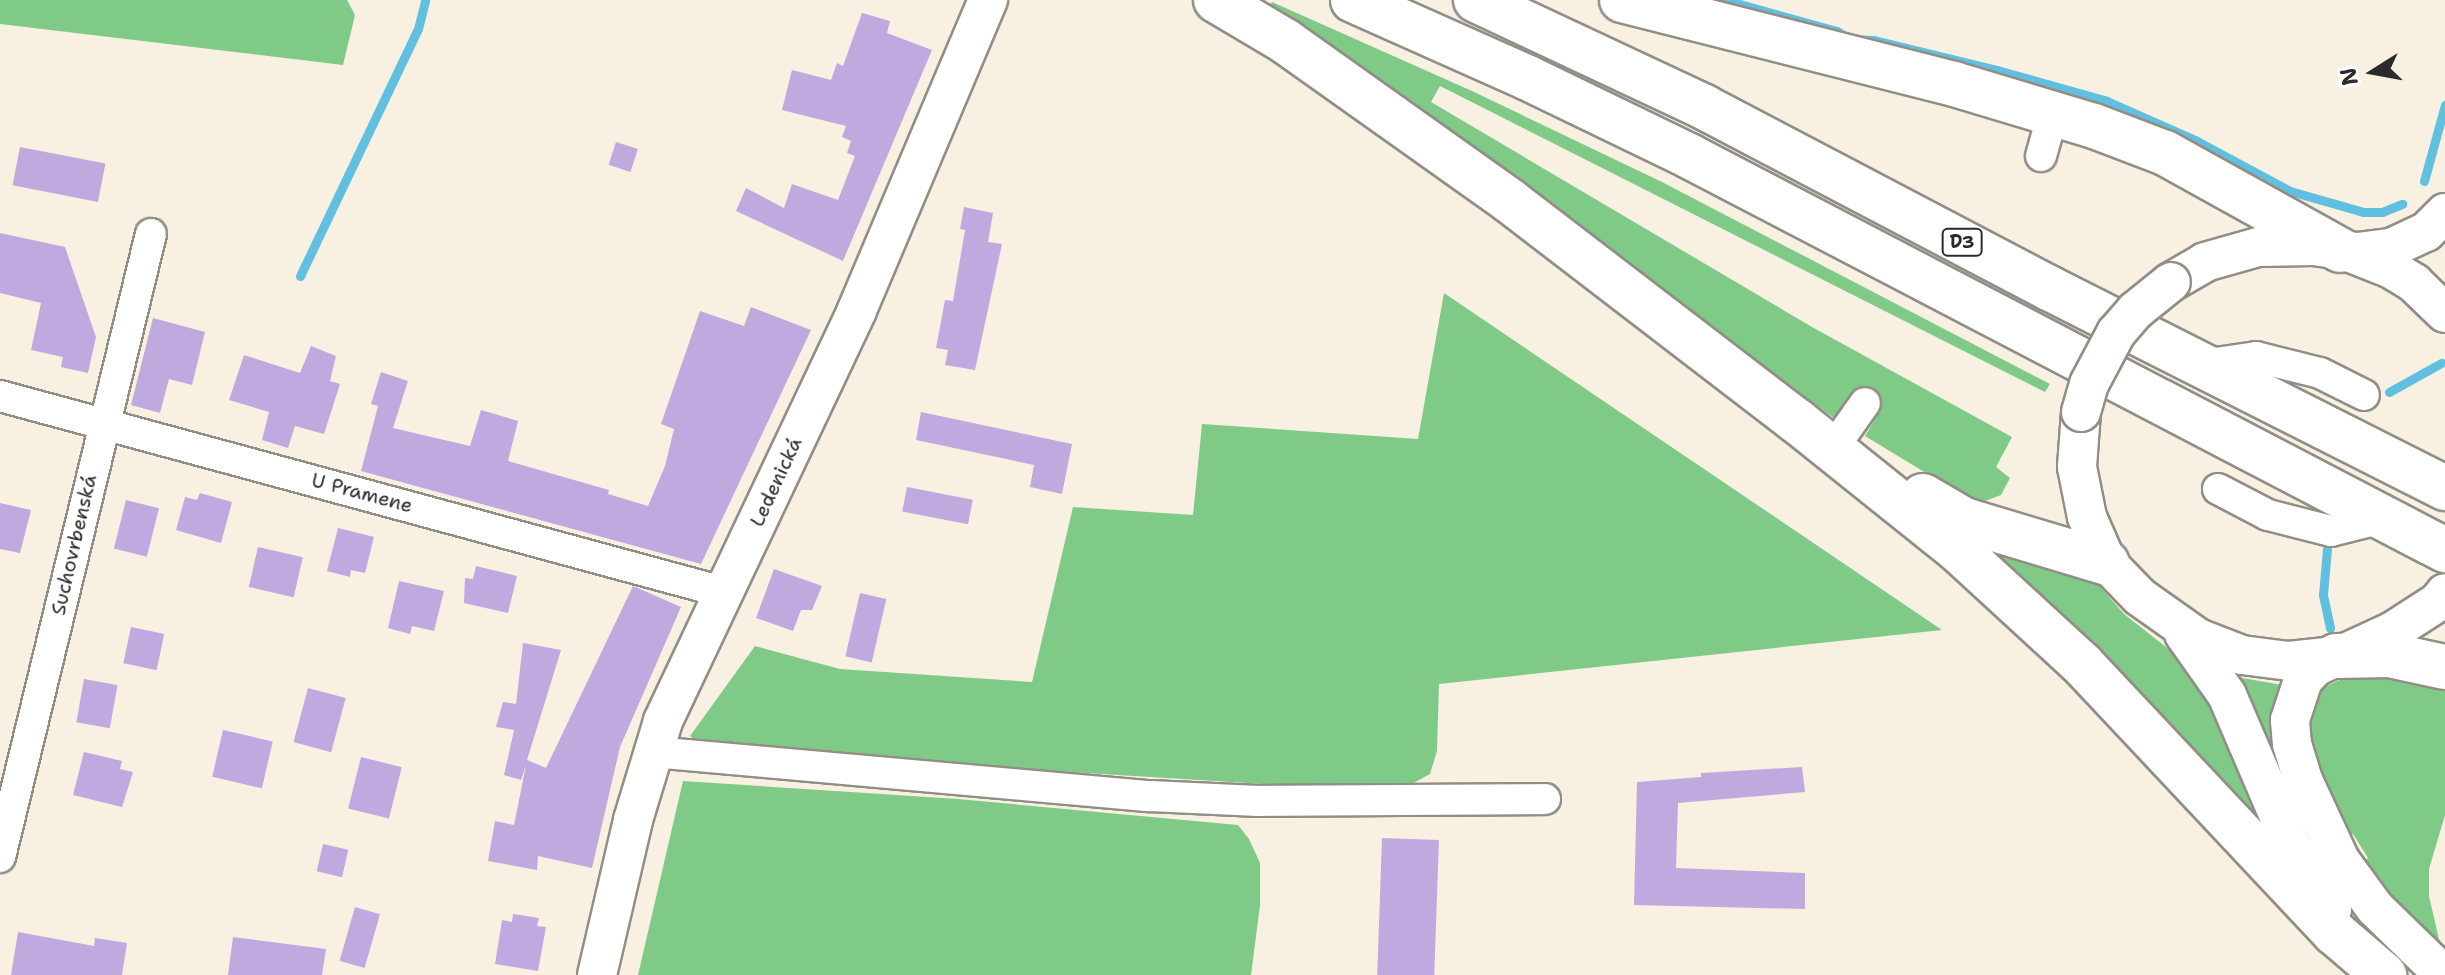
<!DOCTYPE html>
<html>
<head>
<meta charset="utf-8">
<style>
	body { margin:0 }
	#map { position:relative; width:2445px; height:975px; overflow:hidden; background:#f8f1e2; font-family:"Shantell Sans",sans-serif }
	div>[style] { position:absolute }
	.green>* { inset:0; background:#7fca87 }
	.stream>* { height:9px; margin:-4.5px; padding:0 4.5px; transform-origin:4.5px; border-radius:4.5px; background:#61c0e0 }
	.building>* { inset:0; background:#bfa9de; transform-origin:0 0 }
	.roads { filter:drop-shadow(2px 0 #928e86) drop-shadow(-2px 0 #928e86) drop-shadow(0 2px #928e86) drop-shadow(0 -2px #928e86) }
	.minor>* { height:30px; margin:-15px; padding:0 15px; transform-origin:15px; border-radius:15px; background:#fff }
	.major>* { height:38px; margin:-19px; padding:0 19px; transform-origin:19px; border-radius:19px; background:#fff }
	.highway>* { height:44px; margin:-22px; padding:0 22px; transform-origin:22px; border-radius:22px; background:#fff }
	.bridges { filter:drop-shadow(2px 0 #928e86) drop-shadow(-2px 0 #928e86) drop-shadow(0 2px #928e86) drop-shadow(0 -2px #928e86) }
	.major-bridge>* { height:38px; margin:-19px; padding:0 19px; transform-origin:19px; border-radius:19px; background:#fff }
	span { translate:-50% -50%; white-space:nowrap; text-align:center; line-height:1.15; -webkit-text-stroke:6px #fff; paint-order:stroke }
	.shield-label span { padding:2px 6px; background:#fff; border:2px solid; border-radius:6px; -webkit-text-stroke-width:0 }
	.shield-label { font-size:18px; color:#2b2b2b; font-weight:700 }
	.street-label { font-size:20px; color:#2b2b2b }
	.north { position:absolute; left:2333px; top:32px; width:80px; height:80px; -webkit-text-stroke:6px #fff; paint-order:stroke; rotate:259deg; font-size:22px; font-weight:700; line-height:32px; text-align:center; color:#2b2b2b }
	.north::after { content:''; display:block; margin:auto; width:28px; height:36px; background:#2b2b2b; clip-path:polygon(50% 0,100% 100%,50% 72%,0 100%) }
</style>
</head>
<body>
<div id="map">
	<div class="green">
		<i style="clip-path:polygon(0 0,347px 0,355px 15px,343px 65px,0 24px)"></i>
		<i style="clip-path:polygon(1272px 2px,1472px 91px,1662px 182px,2050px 384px,2045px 392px,1440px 86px,1431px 102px,1812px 327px,2012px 437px,1996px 467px,2010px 478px,2001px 495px,1985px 501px,1967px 498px,1865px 436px,1880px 411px,1854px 395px,1837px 420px,1266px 12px)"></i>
		<i style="clip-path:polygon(1444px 293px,1942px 630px,1439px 684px,1437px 751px,1430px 774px,1397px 792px,708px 750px,690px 736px,755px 646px,840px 669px,1032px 682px,1073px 507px,1193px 515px,1202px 424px,1418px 439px)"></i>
		<i style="clip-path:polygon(1983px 543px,2096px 582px,2124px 614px,2180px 658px,2201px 682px,2261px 814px,2253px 819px)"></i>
		<i style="clip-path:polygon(2375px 674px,2445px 683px,2445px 815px,2429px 869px,2429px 896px,2441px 948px,2359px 866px,2368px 858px,2353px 834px,2341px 840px,2302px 743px,2318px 690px,2340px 680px)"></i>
		<i style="clip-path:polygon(2231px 676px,2288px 686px,2283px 702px,2417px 975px,2365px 928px,2302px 842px)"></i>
		<i style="clip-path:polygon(683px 781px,958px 799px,1238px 825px,1249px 839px,1260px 863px,1260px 905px,1251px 975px,638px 975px)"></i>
	</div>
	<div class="stream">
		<i style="left:1725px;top:0;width:116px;rotate:15.5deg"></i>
		<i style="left:1837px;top:31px;width:14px;rotate:34deg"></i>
		<i style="left:1849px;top:39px;width:25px;rotate:2deg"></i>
		<i style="left:1874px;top:40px;width:127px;rotate:13.7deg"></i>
		<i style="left:1997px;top:70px;width:114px;rotate:15.7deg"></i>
		<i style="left:2107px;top:101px;width:96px;rotate:23.9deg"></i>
		<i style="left:2195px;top:140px;width:108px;rotate:28.2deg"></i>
		<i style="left:2290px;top:191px;width:76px;rotate:16deg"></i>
		<i style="left:2363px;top:212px;width:19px"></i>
		<i style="left:2382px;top:212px;width:22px;rotate:-22deg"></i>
		<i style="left:2424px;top:181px;width:79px;rotate:-74.6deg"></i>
		<i style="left:300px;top:276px;width:274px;rotate:-64.5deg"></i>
		<i style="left:418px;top:29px;width:30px;rotate:-76deg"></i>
		<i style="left:2389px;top:392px;width:60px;rotate:-29.1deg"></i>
		<i style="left:2327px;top:549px;width:46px;rotate:95deg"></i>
		<i style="left:2323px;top:595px;width:34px;rotate:78deg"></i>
	</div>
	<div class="building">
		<i style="clip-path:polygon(862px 13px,890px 21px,887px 33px,932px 50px,843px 261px,736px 211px,746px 188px,784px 208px,792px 184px,838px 200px,855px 156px,847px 153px,851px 141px,842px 137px,846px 126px,782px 110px,792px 70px,831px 80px,837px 63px,843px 66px)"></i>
		<i style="left:616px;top:142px;width:23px;height:24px;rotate:18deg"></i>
		<i style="left:20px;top:147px;width:87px;height:39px;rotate:11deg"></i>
		<i style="clip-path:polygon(964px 207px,993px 213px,988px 242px,1002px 244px,975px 370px,945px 365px,948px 350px,936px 348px,945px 300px,953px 301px,965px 230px,960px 229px)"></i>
		<i style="clip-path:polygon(0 233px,65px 247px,96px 337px,88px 373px,61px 367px,63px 357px,31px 350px,41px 303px,0 293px)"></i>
		<i style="clip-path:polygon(751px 307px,811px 330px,701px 564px,361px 471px,378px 406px,371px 404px,381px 372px,408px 381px,393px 428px,470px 446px,481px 410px,518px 421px,508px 461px,609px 490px,608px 494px,648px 506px,665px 466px,674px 429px,661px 424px,700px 311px,744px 326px)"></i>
		<i style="clip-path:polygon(153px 318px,205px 332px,192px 385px,169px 379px,160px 413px,131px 405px)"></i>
		<i style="clip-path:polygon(311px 346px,336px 356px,330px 381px,340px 384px,324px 434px,295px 426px,288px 448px,262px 440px,269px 412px,229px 400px,244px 355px,300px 373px)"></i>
		<i style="clip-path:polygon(921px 412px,1072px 444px,1062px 494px,1030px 487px,1034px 465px,916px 440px)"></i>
		<i style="left:907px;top:487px;width:67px;height:25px;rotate:11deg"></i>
		<i style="clip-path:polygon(200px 493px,232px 502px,221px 543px,176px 530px,185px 497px,197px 500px)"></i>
		<i style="left:126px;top:500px;width:34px;height:50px;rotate:14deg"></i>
		<i style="clip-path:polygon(0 503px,31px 510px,20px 553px,0 549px)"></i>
		<i style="clip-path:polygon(338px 528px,374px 537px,365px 573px,351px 570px,350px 577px,327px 571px)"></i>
		<i style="left:258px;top:547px;width:46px;height:41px;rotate:13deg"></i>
		<i style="clip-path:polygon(476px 566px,517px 576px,508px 613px,464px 603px,465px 578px,473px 579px)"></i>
		<i style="clip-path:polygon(774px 569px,822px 586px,812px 610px,801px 610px,793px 631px,756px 618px)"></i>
		<i style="clip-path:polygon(399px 581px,444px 591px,434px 631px,412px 626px,410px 634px,388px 628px)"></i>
		<i style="clip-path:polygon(633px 586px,681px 607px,620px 747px,592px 868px,538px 856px,537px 870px,488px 861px,495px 821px,514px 825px,526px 765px,521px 780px,504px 775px,514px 730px,496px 727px,503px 702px,516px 704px,523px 643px,561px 650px,527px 760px,546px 768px)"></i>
		<i style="left:860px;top:593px;width:27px;height:65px;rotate:13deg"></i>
		<i style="left:131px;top:627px;width:34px;height:37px;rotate:12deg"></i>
		<i style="left:84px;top:679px;width:34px;height:44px;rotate:10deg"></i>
		<i style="left:308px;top:688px;width:39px;height:56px;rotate:15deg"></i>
		<i style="left:223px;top:730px;width:51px;height:48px;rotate:13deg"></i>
		<i style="clip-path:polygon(84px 752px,122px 761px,120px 769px,133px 772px,122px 807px,73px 795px)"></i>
		<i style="left:361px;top:757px;width:42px;height:53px;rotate:14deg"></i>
		<i style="clip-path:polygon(1802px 767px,1805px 792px,1678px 803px,1676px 868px,1805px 873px,1805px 909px,1634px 905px,1637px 782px,1701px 777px,1701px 773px)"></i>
		<i style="left:1382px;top:838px;width:57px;height:137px;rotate:2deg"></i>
		<i style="left:323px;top:844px;width:26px;height:28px;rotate:13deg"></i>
		<i style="left:355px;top:907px;width:26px;height:56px;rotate:16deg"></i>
		<i style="clip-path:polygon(513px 914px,539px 918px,537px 926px,546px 927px,538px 971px,495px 964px,502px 920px,512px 922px)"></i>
		<i style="clip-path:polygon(18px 932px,94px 946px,95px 938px,127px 943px,122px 975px,11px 975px)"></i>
		<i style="clip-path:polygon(233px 937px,326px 949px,322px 975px,228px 975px)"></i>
	</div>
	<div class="roads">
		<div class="minor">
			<i style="left:2041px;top:156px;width:45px;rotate:-74.4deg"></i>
			<i style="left:2202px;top:365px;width:55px;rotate:-8.4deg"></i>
			<i style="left:2256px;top:357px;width:66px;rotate:14deg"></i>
			<i style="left:2320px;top:373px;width:49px;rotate:26.6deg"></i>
			<i style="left:0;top:396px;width:749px;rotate:15.17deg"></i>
			<i style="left:1836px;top:444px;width:50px;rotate:-54.7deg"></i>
			<i style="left:2218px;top:489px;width:56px;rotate:27.5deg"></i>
			<i style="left:2268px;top:515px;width:65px;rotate:14.3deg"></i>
			<i style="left:2331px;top:531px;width:53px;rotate:-14.3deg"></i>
			<i style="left:653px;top:752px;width:499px;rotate:5.1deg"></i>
			<i style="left:1150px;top:796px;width:108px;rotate:2.7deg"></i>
			<i style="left:1258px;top:801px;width:287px;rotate:-0.4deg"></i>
			<i style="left:0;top:857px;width:641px;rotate:-76.38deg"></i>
		</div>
		<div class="major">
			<i style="left:2351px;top:253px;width:43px;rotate:21.8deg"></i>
			<i style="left:2391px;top:269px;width:27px;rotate:31deg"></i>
			<i style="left:2414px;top:283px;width:43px;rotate:44.1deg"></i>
			<i style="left:2171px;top:282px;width:39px;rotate:-30deg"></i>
			<i style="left:2205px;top:262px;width:55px;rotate:-15.8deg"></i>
			<i style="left:2258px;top:247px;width:55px;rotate:-1deg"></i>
			<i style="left:2313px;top:246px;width:44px;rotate:7.8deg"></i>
			<i style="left:2357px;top:252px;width:34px;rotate:-7deg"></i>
			<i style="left:2391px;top:248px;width:38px;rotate:-25deg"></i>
			<i style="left:2426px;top:232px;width:27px;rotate:-45deg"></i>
			<i style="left:2081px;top:412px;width:55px;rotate:94.2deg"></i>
			<i style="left:2077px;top:467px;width:51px;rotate:78.7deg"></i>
			<i style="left:2087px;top:517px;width:50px;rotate:66.5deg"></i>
			<i style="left:2107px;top:563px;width:47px;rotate:45.9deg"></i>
			<i style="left:2140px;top:597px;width:71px;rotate:35.3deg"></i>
			<i style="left:2198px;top:638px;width:47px;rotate:21.1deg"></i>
			<i style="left:2242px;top:655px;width:47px;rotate:7.3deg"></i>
			<i style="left:2289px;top:661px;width:47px;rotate:-6.1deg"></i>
			<i style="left:2184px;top:634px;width:75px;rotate:54.8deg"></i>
			<i style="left:2227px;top:695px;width:165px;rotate:66.8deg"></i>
			<i style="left:2292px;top:847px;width:74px;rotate:57.2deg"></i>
			<i style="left:597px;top:975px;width:159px;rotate:-76.9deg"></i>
			<i style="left:633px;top:820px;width:103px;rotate:-73.1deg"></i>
			<i style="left:663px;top:721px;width:454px;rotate:-64.7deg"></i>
			<i style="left:857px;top:310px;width:337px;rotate:-67.1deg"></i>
			<i style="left:2444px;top:975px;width:96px;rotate:-135.8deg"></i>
			<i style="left:2375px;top:908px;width:59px;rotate:-126.1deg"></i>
			<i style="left:2340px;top:860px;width:88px;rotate:-114.8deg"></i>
			<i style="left:2303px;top:780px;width:38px;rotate:-107deg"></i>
			<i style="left:2292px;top:744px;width:24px;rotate:-95deg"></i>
			<i style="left:2290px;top:720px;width:42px;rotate:-72deg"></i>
			<i style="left:2303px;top:680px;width:18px;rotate:-47deg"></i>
			<i style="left:2315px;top:667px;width:86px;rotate:-24.8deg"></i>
			<i style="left:2393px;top:631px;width:54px;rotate:-32.8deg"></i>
			<i style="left:2438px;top:602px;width:11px;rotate:-52deg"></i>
		</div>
		<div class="highway">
			<i style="left:1216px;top:0;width:80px;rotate:30.7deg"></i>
			<i style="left:1285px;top:41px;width:276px;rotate:35.4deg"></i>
			<i style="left:1510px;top:201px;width:362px;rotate:37.5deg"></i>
			<i style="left:1797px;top:421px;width:208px;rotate:38.7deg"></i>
			<i style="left:1959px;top:551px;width:167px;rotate:42.6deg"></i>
			<i style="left:2082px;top:664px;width:369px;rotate:46.8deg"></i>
			<i style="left:2335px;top:933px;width:65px;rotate:40.6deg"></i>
			<i style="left:1353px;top:0;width:192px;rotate:24deg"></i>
			<i style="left:1528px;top:78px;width:179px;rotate:25.8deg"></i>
			<i style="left:1689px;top:156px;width:853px;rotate:27.53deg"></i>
			<i style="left:1476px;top:0;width:252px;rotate:25.1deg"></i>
			<i style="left:1704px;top:107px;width:390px;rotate:27.7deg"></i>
			<i style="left:2049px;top:288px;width:444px;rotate:26.8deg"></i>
			<i style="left:1622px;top:0;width:342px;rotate:14.2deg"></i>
			<i style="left:1954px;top:84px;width:146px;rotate:16.7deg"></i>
			<i style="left:2094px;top:126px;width:76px;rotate:20.8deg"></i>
			<i style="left:2165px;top:153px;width:200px;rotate:29deg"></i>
			<i style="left:1923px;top:496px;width:48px;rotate:30.3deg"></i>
			<i style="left:1964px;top:520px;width:149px;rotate:16.7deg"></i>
			<i style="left:2336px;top:656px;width:53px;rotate:-1.1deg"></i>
			<i style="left:2389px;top:655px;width:57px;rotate:12.1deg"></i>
		</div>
	</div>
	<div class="bridges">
		<div class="major-bridge">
			<i style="left:2081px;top:412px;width:29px;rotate:-74deg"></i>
			<i style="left:2089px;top:384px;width:58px;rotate:-62.1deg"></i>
			<i style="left:2116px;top:333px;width:29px;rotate:-49deg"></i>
			<i style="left:2135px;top:311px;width:46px;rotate:-38.9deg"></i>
		</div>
	</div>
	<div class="shield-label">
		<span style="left:1962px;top:242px">D3</span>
	</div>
	<div class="street-label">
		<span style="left:776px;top:482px;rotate:-65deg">Ledenická</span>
		<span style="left:362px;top:493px;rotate:15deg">U Pramene</span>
		<span style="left:74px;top:545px;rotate:-77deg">Suchovrbenská</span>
	</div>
	<div class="north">N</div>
</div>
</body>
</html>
